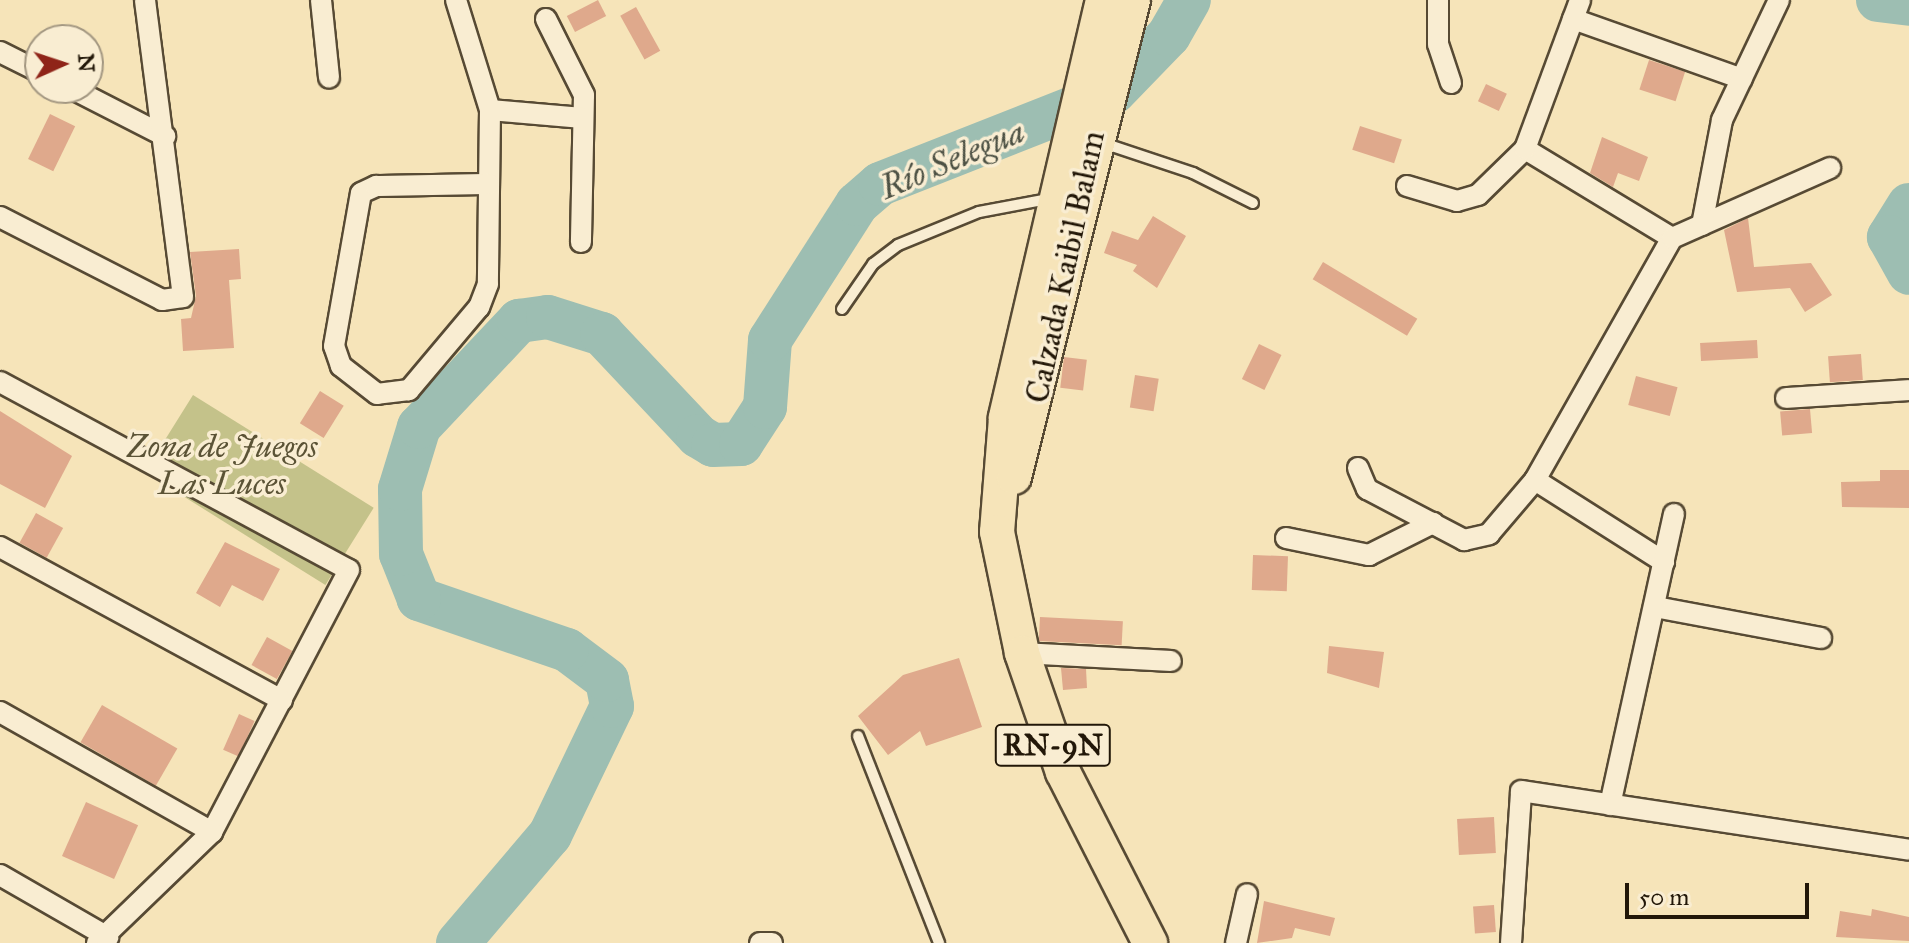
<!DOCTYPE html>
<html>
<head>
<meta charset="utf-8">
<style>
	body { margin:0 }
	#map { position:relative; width:1909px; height:943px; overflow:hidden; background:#f6e4b9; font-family:"IM FELL Great Primer",serif }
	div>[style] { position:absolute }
	.green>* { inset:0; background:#c4c28a; transform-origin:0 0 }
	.river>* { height:44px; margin:-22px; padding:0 22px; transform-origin:22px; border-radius:22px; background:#9dbeb2 }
	.building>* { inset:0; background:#dfa98c; transform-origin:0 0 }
	.roads { filter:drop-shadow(2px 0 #574a34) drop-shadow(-2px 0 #574a34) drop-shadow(0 2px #574a34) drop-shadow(0 -2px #574a34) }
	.service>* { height:10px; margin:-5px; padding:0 5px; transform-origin:5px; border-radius:5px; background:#f9edd2 }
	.minor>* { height:20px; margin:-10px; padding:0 10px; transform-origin:10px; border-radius:10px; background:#f9edd2 }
	.primary>* { height:34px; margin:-17px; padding:0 17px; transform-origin:17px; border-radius:17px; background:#f6e4b9 }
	span { translate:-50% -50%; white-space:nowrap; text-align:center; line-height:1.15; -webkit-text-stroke:7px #f9edd2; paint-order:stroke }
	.shield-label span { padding:2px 6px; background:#f9edd2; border:2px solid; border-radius:6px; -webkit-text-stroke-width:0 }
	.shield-label { font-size:30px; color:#221708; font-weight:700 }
	.street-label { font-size:32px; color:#221708 }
	.park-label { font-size:32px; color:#5b5336; font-style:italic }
	.water-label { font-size:34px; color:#4d5144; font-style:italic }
	.north { position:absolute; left:24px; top:24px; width:80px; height:80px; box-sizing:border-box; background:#f9edd2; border:2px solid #a39781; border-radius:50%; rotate:87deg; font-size:22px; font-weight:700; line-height:32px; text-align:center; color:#221708 }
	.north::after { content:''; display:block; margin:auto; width:28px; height:36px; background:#8f2418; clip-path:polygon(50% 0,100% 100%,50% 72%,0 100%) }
	.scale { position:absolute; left:1625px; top:883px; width:184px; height:36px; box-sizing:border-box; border:4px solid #221708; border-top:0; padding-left:10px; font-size:24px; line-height:28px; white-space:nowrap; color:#221708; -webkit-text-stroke:6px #f9edd2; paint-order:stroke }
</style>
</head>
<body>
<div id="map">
	<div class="green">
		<i style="left:193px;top:395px;width:213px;height:91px;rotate:32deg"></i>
	</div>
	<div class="river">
		<i style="left:1878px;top:0;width:31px;rotate:7deg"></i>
		<i style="left:1909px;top:205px;width:38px;rotate:122deg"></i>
		<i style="left:1889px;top:237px;width:41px;rotate:60.9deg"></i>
		<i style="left:458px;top:943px;width:142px;rotate:-49.6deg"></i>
		<i style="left:550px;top:835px;width:143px;rotate:-64.3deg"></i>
		<i style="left:612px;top:706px;width:26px;rotate:-101deg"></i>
		<i style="left:607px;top:680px;width:50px;rotate:-143.1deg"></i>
		<i style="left:567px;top:650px;width:157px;rotate:-161deg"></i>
		<i style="left:419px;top:599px;width:48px;rotate:-111.8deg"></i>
		<i style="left:401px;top:554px;width:65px;rotate:-90.9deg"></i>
		<i style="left:400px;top:489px;width:65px;rotate:-73deg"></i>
		<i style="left:419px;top:427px;width:146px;rotate:-46.7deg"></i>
		<i style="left:519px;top:321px;width:29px;rotate:-8deg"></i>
		<i style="left:548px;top:317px;width:57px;rotate:17.5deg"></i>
		<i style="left:602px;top:334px;width:140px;rotate:46.7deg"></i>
		<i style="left:698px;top:436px;width:17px;rotate:31deg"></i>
		<i style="left:713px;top:445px;width:28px;rotate:-2deg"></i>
		<i style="left:741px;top:444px;width:44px;rotate:-57deg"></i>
		<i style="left:765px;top:407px;width:67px;rotate:-85.7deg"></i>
		<i style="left:770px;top:340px;width:161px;rotate:-57.4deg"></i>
		<i style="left:857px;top:204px;width:30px;rotate:-41deg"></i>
		<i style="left:880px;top:184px;width:251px;rotate:-21.5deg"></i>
		<i style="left:1114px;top:92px;width:79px;rotate:-46deg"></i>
		<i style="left:1169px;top:35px;width:40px;rotate:-60.3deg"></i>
	</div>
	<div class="building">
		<i style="left:598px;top:0;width:18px;height:35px;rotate:63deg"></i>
		<i style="left:636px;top:7px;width:50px;height:18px;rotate:61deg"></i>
		<i style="left:1649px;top:60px;width:38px;height:31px;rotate:18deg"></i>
		<i style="left:1486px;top:84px;width:23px;height:19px;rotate:25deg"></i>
		<i style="left:50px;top:114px;width:28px;height:50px;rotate:26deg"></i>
		<i style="left:1360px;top:126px;width:44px;height:25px;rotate:18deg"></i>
		<i style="clip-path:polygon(1602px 137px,1648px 157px,1639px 181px,1618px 173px,1613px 187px,1590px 173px)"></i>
		<i style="clip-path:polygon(1153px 216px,1186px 236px,1157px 288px,1133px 271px,1137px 265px,1104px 253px,1112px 231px,1138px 240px)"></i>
		<i style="clip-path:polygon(1748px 218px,1754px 267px,1811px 263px,1832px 295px,1805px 312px,1790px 288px,1737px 292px,1724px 230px)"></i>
		<i style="clip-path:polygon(239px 249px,241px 279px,229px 280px,234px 348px,183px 351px,181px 319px,191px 318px,196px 296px,190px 252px)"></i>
		<i style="left:1323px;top:262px;width:110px;height:20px;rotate:31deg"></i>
		<i style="left:1757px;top:340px;width:18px;height:57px;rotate:87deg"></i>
		<i style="left:1259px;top:344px;width:25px;height:39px;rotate:26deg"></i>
		<i style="left:1861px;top:354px;width:26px;height:33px;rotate:86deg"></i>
		<i style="left:1064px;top:357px;width:23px;height:31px;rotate:7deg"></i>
		<i style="left:1135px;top:375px;width:24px;height:33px;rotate:9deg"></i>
		<i style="left:1636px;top:376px;width:43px;height:30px;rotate:15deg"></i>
		<i style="left:320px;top:391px;width:28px;height:38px;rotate:32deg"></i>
		<i style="left:1810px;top:409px;width:24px;height:30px;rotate:85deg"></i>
		<i style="clip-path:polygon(0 411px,72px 456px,45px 508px,0 484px)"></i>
		<i style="clip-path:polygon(1880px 470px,1909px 470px,1909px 508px,1842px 507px,1841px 482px,1880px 481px)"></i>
		<i style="left:36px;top:513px;width:31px;height:34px;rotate:29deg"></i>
		<i style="clip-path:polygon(225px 542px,280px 569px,263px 601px,232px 585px,220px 607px,196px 593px)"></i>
		<i style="left:1253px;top:555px;width:35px;height:35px;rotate:2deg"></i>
		<i style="left:1040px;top:617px;width:83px;height:24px;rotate:3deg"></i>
		<i style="left:267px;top:637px;width:29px;height:32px;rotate:29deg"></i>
		<i style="clip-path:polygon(1329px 646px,1384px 652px,1379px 688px,1327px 673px)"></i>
		<i style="clip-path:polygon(959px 658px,982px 727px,926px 746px,920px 731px,888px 755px,858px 716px,903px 675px)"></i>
		<i style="clip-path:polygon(1061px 668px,1086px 669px,1087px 688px,1063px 690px)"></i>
		<i style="left:102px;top:705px;width:87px;height:43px;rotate:30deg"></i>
		<i style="left:239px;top:714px;width:17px;height:39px;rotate:24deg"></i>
		<i style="left:86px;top:802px;width:57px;height:59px;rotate:24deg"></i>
		<i style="left:1494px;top:817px;width:36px;height:37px;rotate:87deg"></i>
		<i style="clip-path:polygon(1264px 901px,1335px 918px,1330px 936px,1295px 928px,1292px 938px,1257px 943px)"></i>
		<i style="left:1494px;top:905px;width:27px;height:21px;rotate:86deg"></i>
		<i style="clip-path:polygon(1872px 909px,1909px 917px,1909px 941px,1836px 937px,1840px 911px,1871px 916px)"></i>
	</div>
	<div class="roads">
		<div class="service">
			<i style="left:1103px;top:143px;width:95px;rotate:18.4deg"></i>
			<i style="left:1193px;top:173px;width:67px;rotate:26.6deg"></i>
			<i style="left:842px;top:309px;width:55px;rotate:-55.4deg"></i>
			<i style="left:873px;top:264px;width:31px;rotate:-37deg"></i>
			<i style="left:898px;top:245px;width:87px;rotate:-22.2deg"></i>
			<i style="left:979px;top:212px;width:75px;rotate:-10.7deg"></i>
			<i style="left:858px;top:736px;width:222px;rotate:68.6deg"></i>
		</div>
		<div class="minor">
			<i style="left:321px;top:0;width:78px;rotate:84.1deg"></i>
			<i style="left:456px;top:0;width:115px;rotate:72.8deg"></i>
			<i style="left:490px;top:110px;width:174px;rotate:90.7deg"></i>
			<i style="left:488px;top:284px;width:25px;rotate:111deg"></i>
			<i style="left:479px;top:307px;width:109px;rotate:130.1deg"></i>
			<i style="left:409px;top:390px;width:32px;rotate:173deg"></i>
			<i style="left:377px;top:394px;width:46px;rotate:-142.1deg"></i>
			<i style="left:341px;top:366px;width:21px;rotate:-109deg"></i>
			<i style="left:334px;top:346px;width:155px;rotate:-80deg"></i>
			<i style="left:361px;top:193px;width:17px;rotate:-25deg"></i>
			<i style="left:376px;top:186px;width:112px;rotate:-1deg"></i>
			<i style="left:1438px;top:0;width:44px;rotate:90deg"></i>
			<i style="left:1438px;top:44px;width:41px;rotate:71.6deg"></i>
			<i style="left:546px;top:19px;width:85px;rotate:63.4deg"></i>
			<i style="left:584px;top:95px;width:147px;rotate:91.2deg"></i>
			<i style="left:1573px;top:19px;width:179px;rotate:19.5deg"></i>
			<i style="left:0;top:52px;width:45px;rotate:26.6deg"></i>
			<i style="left:71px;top:88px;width:106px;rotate:27.1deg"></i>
			<i style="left:490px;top:110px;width:93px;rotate:4.9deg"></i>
			<i style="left:1525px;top:149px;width:172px;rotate:31.2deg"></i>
			<i style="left:1407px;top:186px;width:52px;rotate:16.7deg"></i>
			<i style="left:1457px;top:201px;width:22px;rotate:-16deg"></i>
			<i style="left:1478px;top:195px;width:66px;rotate:-44.4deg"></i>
			<i style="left:1525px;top:149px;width:159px;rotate:-69.7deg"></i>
			<i style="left:0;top:217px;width:182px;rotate:27.1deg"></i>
			<i style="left:162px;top:300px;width:21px;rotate:-8deg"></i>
			<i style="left:183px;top:297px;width:299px;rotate:-97.3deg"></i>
			<i style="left:1702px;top:225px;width:107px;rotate:-79.2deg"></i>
			<i style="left:1722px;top:120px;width:133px;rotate:-64.6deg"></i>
			<i style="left:0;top:382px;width:396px;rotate:28.3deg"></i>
			<i style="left:349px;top:570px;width:296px;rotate:117.6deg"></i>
			<i style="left:212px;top:832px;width:160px;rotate:136deg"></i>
			<i style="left:1786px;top:398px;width:123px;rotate:-3.7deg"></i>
			<i style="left:1358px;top:468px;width:23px;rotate:67deg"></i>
			<i style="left:1367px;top:489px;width:110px;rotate:27.7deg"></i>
			<i style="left:1464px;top:540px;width:26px;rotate:-13deg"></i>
			<i style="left:1489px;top:534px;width:71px;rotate:-49.6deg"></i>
			<i style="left:1535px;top:480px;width:278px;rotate:-60.5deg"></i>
			<i style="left:1672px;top:238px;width:173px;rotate:-23.9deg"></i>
			<i style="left:1535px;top:480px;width:153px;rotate:32.4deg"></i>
			<i style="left:1286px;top:538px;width:85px;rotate:11.6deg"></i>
			<i style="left:1369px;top:555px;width:72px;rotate:-26.6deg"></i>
			<i style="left:0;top:547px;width:321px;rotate:28.5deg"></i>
			<i style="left:1655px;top:607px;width:169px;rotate:10.6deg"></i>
			<i style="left:1022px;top:653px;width:149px;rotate:3.1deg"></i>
			<i style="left:0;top:712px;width:244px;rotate:29.5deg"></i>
			<i style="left:1610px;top:805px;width:298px;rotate:-77.6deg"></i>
			<i style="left:0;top:875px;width:125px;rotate:29.9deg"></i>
			<i style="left:760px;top:943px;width:12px"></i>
			<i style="left:1236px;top:943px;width:50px;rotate:-77.3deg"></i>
			<i style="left:1511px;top:943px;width:152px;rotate:-86.2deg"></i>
			<i style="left:1521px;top:791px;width:392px;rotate:8.6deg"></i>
		</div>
		<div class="primary">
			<i style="left:1103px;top:0;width:429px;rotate:103.1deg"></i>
			<i style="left:1006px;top:418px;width:114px;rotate:94.5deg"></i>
			<i style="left:997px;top:532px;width:124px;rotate:78.3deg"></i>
			<i style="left:1022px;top:653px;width:126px;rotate:71deg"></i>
			<i style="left:1063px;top:772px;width:192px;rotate:63deg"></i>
			<i style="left:1014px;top:477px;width:492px;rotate:-76deg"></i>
		</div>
	</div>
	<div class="shield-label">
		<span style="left:1053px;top:745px">RN-9N</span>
	</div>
	<div class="street-label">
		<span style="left:1066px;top:267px;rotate:-78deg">Calzada Kaibil Balam</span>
	</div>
	<div class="park-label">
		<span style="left:222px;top:466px">Zona de Juegos<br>Las Luces</span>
	</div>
	<div class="water-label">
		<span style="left:952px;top:159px;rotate:-23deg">Río Selegua</span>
	</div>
	<div class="north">N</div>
	<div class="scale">50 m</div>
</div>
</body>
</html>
